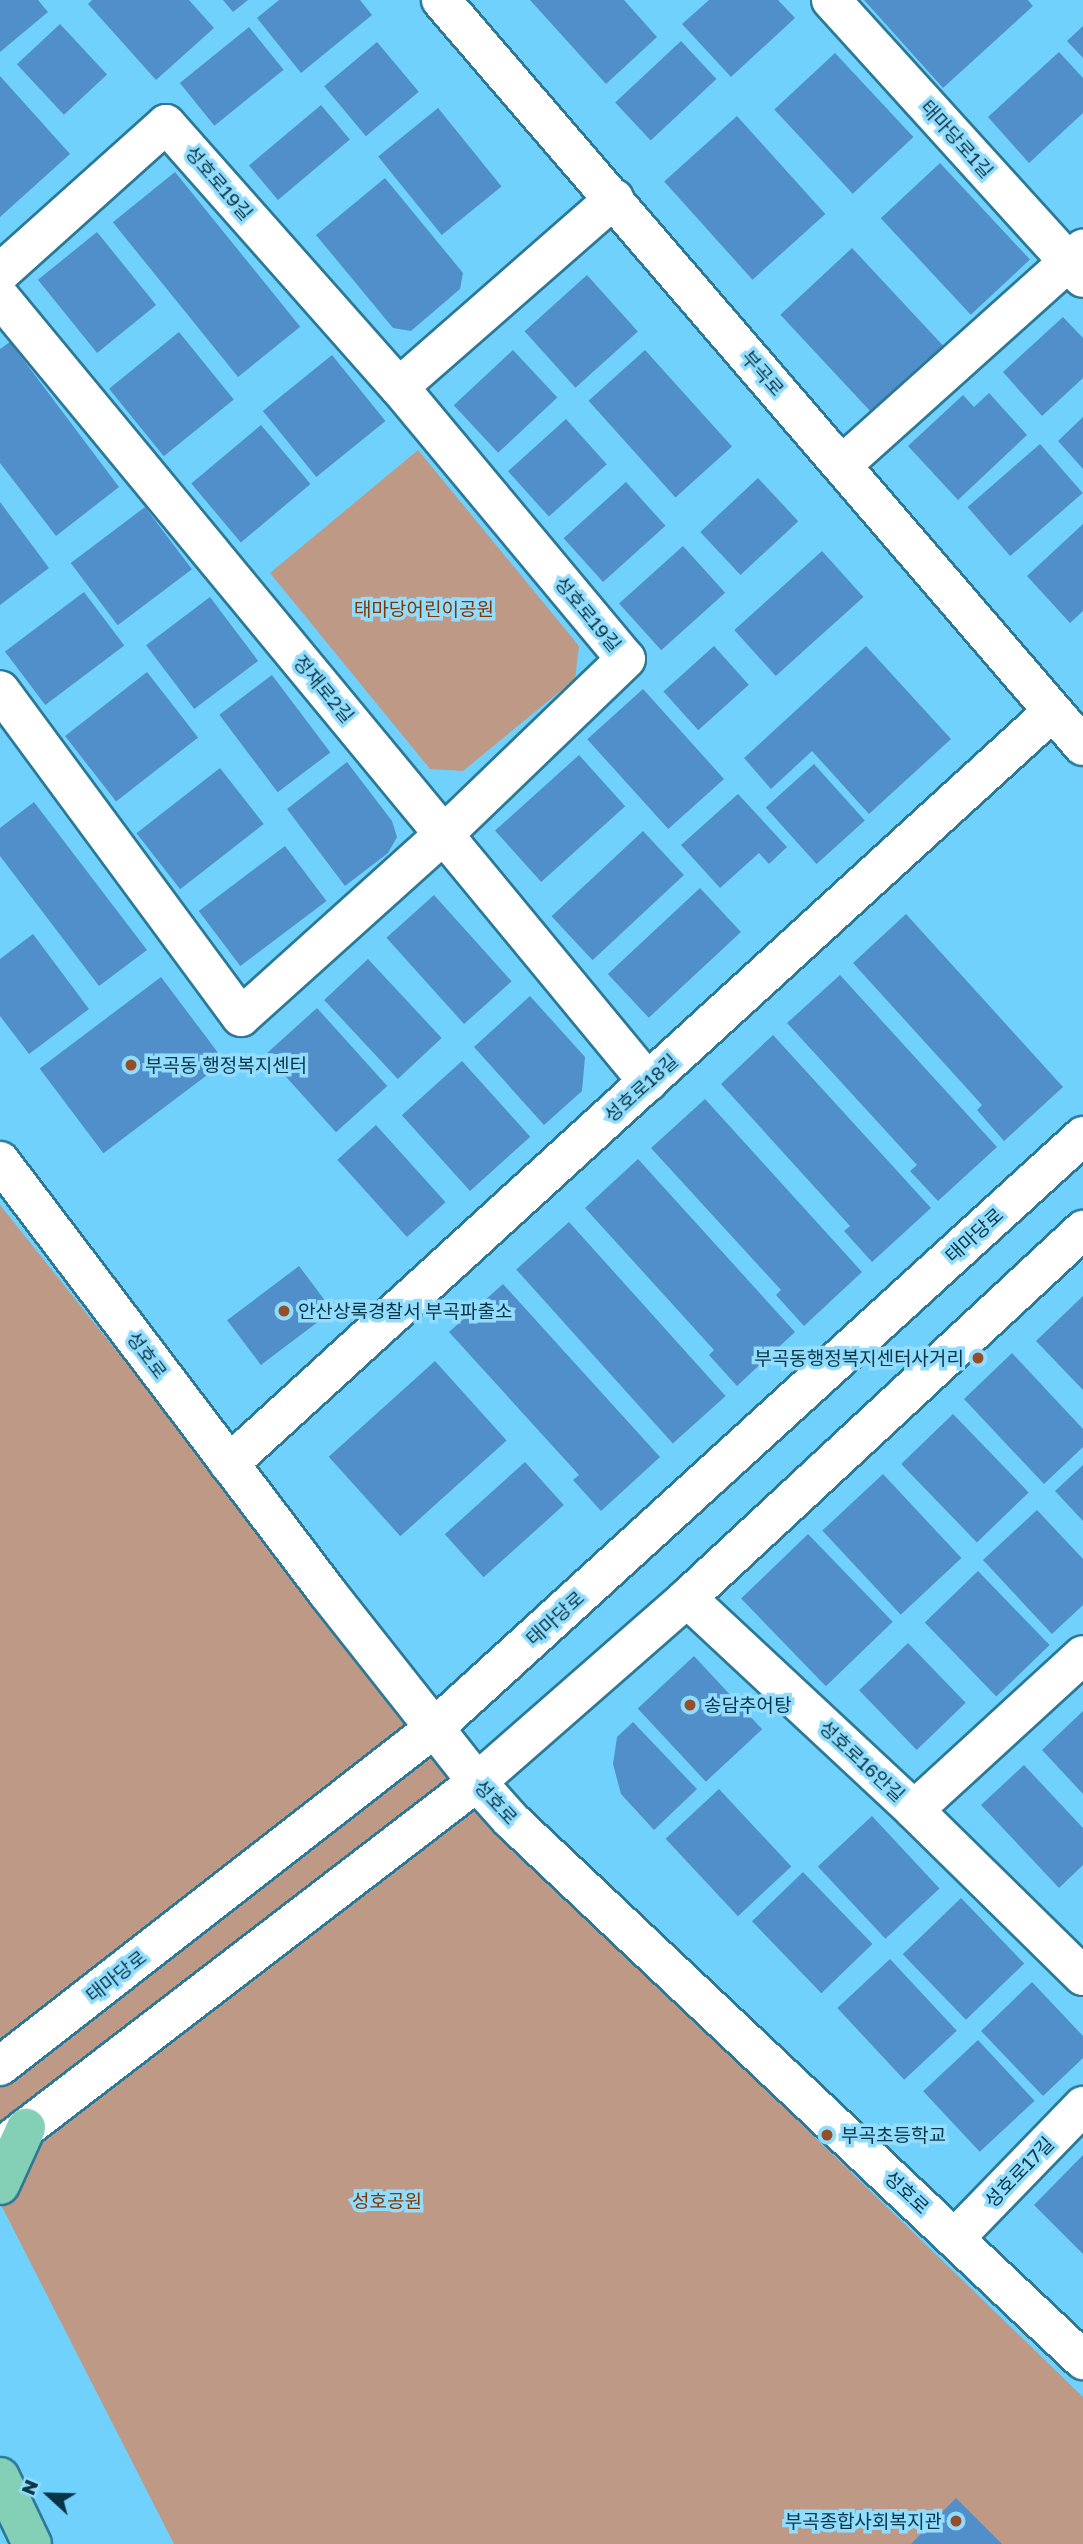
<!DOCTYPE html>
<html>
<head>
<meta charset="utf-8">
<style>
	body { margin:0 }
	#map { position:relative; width:1083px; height:2544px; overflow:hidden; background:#70d2fc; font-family:"Golos Text","Noto Sans KR",sans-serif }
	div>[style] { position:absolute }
	.green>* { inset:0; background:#be9986 }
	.building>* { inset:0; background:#508fc9; transform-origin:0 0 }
	.roads { filter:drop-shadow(2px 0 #2c7997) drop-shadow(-2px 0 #2c7997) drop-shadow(0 2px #2c7997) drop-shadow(0 -2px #2c7997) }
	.minor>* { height:38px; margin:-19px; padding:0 19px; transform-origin:19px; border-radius:19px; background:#fff }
	.tertiary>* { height:38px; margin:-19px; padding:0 19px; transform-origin:19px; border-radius:19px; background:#fff }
	.trunk>* { height:38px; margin:-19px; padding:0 19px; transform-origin:19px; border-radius:19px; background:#84d0b6 }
	.dots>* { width:19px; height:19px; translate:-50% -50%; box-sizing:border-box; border:4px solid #92ddfe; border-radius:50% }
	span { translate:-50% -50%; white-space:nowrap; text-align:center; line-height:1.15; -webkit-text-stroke:7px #92ddfe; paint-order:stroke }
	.street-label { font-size:19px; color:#083545 }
	.park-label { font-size:19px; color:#803704 }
	.poi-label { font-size:19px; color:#083545 }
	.left { translate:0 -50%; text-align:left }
	.right { translate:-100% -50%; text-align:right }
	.north { position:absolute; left:14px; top:2460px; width:70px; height:70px; -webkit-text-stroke:5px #92ddfe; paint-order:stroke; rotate:292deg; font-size:19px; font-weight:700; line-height:28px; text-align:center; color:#083545 }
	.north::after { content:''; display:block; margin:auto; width:24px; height:32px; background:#083545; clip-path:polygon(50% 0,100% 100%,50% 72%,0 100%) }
</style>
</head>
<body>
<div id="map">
	<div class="green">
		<i style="clip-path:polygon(418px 450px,579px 646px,575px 679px,463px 771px,430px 769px,270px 573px)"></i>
		<i style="clip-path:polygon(0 1205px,502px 1834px,1083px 2397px,1083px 2544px,174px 2544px,0 2203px)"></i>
	</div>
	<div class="building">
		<i style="clip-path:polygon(0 0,38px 0,48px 12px,0 52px)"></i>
		<i style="clip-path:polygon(92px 0,189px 0,214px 28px,156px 80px,88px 4px)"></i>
		<i style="clip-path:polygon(223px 0,248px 0,233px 12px)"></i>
		<i style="clip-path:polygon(279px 0,360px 0,372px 15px,301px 73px,257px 18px)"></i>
		<i style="clip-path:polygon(530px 0,624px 0,657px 37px,606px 84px)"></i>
		<i style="clip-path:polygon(709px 0,778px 0,795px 18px,731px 77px,682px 24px)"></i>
		<i style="clip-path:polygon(864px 0,1028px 0,1033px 6px,943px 88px)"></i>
		<i style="left:60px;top:24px;width:69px;height:59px;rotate:47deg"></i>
		<i style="clip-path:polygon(1083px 26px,1083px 58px,1067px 41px)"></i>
		<i style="left:249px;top:27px;width:55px;height:89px;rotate:51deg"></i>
		<i style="left:681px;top:41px;width:52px;height:90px;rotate:47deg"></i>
		<i style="left:377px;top:42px;width:65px;height:69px;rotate:50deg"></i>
		<i style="clip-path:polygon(1059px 52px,1083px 78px,1083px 113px,1029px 163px,988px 117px)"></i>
		<i style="left:835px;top:53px;width:115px;height:83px;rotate:47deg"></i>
		<i style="clip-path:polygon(0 76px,70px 154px,0 217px)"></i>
		<i style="left:321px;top:105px;width:45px;height:94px;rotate:50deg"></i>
		<i style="left:438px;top:108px;width:101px;height:77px;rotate:51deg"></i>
		<i style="left:737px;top:116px;width:132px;height:98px;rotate:48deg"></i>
		<i style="left:940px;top:163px;width:132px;height:81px;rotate:47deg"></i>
		<i style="left:175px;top:172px;width:199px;height:80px;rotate:51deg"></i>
		<i style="clip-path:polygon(385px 178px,463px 273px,460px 289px,411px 331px,393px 328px,316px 235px)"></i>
		<i style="left:97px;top:232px;width:94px;height:76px;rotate:51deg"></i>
		<i style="left:852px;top:248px;width:134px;height:98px;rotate:47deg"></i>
		<i style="left:587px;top:275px;width:76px;height:84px;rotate:48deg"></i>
		<i style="clip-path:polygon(1063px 317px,1083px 338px,1083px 378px,1042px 416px,1003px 372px)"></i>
		<i style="left:179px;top:332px;width:87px;height:90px;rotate:51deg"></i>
		<i style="clip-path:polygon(10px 342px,119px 487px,56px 536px,0 463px,0 349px)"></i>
		<i style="left:513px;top:350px;width:65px;height:81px;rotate:47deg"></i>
		<i style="left:645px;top:350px;width:130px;height:76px;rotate:48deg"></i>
		<i style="left:332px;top:355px;width:85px;height:89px;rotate:51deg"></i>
		<i style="clip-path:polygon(989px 393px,1027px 435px,958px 500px,908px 446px,963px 395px,974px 407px)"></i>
		<i style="clip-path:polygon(1083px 417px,1083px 469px,1058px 441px)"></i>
		<i style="left:566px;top:419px;width:61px;height:78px;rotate:48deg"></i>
		<i style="left:261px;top:425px;width:77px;height:91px;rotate:50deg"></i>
		<i style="left:1040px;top:444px;width:65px;height:96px;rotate:49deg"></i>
		<i style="left:758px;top:478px;width:59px;height:79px;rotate:47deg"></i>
		<i style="left:626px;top:482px;width:59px;height:84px;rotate:48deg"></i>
		<i style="clip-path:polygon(0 502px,49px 568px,0 605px)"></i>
		<i style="left:145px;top:507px;width:78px;height:93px;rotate:53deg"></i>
		<i style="clip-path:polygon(1083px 524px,1083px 611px,1070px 623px,1027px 576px)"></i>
		<i style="left:683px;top:546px;width:63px;height:86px;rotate:48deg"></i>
		<i style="left:822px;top:551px;width:62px;height:118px;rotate:48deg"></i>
		<i style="left:84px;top:592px;width:67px;height:99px;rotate:53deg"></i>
		<i style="left:210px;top:597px;width:80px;height:80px;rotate:53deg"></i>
		<i style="left:714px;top:646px;width:52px;height:68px;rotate:48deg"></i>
		<i style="clip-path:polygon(866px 646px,951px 739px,869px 814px,812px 751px,771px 789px,744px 758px)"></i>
		<i style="left:147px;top:672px;width:83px;height:104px;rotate:52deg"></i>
		<i style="left:272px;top:675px;width:97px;height:66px;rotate:53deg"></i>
		<i style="left:643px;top:689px;width:121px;height:75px;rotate:48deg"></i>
		<i style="left:579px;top:755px;width:69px;height:113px;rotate:48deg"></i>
		<i style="clip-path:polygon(347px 762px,392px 821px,397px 837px,388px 853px,345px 886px,287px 809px)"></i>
		<i style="left:814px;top:764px;width:76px;height:65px;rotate:48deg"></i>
		<i style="left:220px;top:768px;width:71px;height:106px;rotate:52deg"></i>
		<i style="clip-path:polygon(738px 794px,787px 847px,769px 864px,759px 853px,720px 888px,681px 845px)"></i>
		<i style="clip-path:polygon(34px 802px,147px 950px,99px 986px,0 856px,0 828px)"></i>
		<i style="left:643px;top:831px;width:60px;height:125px;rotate:47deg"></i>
		<i style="left:285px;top:846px;width:69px;height:108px;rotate:53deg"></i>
		<i style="left:700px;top:888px;width:60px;height:126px;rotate:47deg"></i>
		<i style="left:434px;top:895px;width:116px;height:64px;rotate:48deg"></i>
		<i style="clip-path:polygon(906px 914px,1063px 1087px,1004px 1141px,977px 1110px,982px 1105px,853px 963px)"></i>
		<i style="clip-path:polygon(33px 934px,89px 1009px,29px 1054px,0 1016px,0 959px)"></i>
		<i style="left:368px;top:959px;width:108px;height:60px;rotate:47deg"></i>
		<i style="clip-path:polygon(840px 975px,997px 1147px,938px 1201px,910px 1171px,917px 1165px,787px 1023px)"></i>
		<i style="left:161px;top:977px;width:106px;height:152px;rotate:53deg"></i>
		<i style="clip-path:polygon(530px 996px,585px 1057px,582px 1091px,544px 1125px,474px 1047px)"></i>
		<i style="left:317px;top:1008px;width:105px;height:69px;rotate:48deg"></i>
		<i style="clip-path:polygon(773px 1035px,931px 1208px,872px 1262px,844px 1231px,850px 1226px,721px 1084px)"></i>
		<i style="left:462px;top:1061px;width:102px;height:81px;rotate:48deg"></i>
		<i style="clip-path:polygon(705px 1099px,862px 1272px,804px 1326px,776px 1295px,781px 1290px,651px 1148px)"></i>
		<i style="left:376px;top:1125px;width:104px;height:52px;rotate:48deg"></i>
		<i style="clip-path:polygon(638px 1159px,795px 1332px,737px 1386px,709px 1355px,714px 1350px,585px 1208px)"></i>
		<i style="left:569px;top:1222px;width:234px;height:71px;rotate:48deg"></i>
		<i style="left:299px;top:1266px;width:56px;height:90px;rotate:53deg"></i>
		<i style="clip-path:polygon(503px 1284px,660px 1457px,601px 1511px,573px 1480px,579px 1475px,449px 1332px)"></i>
		<i style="clip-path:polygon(1083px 1296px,1083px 1390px,1036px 1341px)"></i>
		<i style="clip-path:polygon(1012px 1353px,1083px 1429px,1083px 1447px,1044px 1484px,964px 1399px)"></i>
		<i style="left:435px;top:1361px;width:107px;height:143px;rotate:48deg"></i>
		<i style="left:953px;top:1414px;width:109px;height:72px;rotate:46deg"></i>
		<i style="left:525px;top:1462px;width:58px;height:108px;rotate:48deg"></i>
		<i style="clip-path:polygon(1083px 1465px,1083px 1521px,1055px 1491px)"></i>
		<i style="left:883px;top:1474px;width:115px;height:83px;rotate:47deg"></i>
		<i style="clip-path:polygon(1037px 1510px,1083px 1559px,1083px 1605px,1052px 1634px,983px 1560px)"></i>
		<i style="left:808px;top:1534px;width:122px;height:93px;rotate:46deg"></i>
		<i style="left:978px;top:1571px;width:103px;height:74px;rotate:46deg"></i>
		<i style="left:908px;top:1643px;width:83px;height:68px;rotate:46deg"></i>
		<i style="left:694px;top:1656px;width:100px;height:77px;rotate:47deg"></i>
		<i style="clip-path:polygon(1083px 1711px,1083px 1794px,1042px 1750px)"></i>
		<i style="clip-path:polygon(633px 1722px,697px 1789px,654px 1830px,621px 1794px,613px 1764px,617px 1737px)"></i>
		<i style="clip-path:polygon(1024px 1765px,1083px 1828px,1083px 1865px,1059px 1888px,981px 1805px)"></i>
		<i style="left:719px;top:1789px;width:106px;height:73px;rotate:47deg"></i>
		<i style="left:872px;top:1816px;width:99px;height:74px;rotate:47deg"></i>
		<i style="left:803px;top:1872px;width:100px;height:71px;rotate:46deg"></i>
		<i style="left:961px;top:1898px;width:91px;height:81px;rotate:46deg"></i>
		<i style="left:890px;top:1959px;width:98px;height:72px;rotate:47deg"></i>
		<i style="clip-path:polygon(1032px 1982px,1083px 2036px,1083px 2058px,1043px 2096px,981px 2031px)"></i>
		<i style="left:978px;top:2040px;width:83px;height:75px;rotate:47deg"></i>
		<i style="clip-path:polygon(1083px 2155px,1083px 2254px,1034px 2205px)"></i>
		<i style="clip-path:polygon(956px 2498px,1002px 2544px,911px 2544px)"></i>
	</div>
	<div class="roads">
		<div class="minor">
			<i style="left:831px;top:0;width:375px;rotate:47.8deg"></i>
			<i style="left:0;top:273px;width:223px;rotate:-41.9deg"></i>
			<i style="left:166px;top:124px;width:351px;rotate:48.5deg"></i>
			<i style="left:399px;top:387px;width:354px;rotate:50.2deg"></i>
			<i style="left:626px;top:659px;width:252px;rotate:136.1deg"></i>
			<i style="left:444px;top:834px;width:273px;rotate:138deg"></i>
			<i style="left:241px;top:1017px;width:406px;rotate:-126.4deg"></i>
			<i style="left:0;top:297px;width:1018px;rotate:50.46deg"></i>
			<i style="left:399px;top:387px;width:286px;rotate:-41.2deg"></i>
			<i style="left:842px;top:465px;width:324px;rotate:-41.9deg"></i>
			<i style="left:229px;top:1464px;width:1115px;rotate:-42.42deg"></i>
			<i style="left:687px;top:1598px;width:311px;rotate:43deg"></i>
			<i style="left:914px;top:1810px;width:237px;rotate:44.5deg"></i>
			<i style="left:914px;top:1810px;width:229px;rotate:-42.5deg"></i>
			<i style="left:955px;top:2238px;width:184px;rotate:-45.9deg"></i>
		</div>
		<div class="tertiary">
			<i style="left:441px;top:0;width:984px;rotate:49.29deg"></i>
			<i style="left:0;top:1161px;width:541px;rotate:52.81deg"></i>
			<i style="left:327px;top:1592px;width:242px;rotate:51.7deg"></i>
			<i style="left:477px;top:1782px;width:51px;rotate:48.2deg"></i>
			<i style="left:511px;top:1820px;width:787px;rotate:43.35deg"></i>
			<i style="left:0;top:2066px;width:549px;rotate:-37.89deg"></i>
			<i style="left:433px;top:1729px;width:880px;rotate:-42.37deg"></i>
			<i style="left:0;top:2148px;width:601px;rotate:-37.5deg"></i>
			<i style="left:477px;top:1782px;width:279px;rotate:-41.2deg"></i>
			<i style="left:687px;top:1598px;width:541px;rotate:-42.9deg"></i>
		</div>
		<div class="trunk">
			<i style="left:0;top:2185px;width:63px;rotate:-65.5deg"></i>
			<i style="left:0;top:2477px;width:74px;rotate:64.5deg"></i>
		</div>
	</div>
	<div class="dots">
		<i style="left:131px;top:1065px;background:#954e27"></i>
		<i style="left:284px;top:1311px;background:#954e27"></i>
		<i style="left:978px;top:1358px;background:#954e27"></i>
		<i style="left:690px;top:1705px;background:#954e27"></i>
		<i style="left:827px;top:2135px;background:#954e27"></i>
		<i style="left:956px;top:2521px;background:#954e27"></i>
	</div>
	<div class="street-label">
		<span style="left:957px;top:139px;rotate:48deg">태마당로1길</span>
		<span style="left:219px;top:183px;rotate:49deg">성호로19길</span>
		<span style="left:763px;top:373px;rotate:49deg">부곡로</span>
		<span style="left:588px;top:614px;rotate:50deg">성호로19길</span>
		<span style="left:324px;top:689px;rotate:50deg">정재로2길</span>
		<span style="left:641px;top:1088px;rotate:-42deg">성호로18길</span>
		<span style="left:974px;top:1235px;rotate:-42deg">태마당로</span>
		<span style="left:147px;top:1355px;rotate:53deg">성호로</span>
		<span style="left:555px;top:1618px;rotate:-42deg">태마당로</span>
		<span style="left:862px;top:1761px;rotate:43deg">성호로16안길</span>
		<span style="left:496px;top:1802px;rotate:47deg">성호로</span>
		<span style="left:116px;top:1976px;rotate:-38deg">태마당로</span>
		<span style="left:1019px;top:2172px;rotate:-46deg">성호로17길</span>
		<span style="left:907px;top:2192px;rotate:43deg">성호로</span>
	</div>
	<div class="park-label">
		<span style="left:424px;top:609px">태마당어린이공원</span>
		<span style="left:387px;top:2201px">성호공원</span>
	</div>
	<div class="poi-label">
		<span class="left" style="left:145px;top:1065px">부곡동 행정복지센터</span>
		<span class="left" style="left:298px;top:1311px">안산상록경찰서 부곡파출소</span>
		<span class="right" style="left:964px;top:1358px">부곡동행정복지센터사거리</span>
		<span class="left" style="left:704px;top:1705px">송담추어탕</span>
		<span class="left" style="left:841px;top:2135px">부곡초등학교</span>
		<span class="right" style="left:942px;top:2521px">부곡종합사회복지관</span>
	</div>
	<div class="north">N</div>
</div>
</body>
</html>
